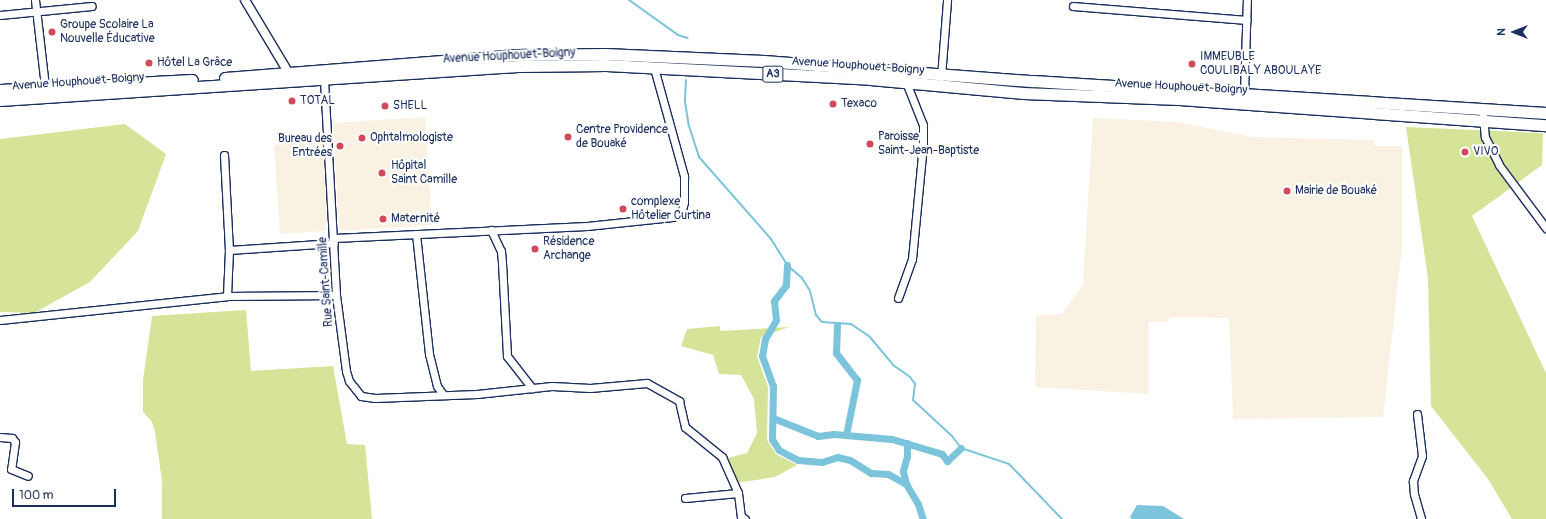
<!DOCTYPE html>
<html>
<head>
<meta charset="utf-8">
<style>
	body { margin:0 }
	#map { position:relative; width:1546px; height:519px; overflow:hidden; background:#fff; font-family:Pangolin,sans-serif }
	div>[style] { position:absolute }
	.built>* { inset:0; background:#f9f1e2 }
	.green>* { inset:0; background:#d5e498 }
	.water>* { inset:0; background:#7bc4dc }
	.stream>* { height:2px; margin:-1px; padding:0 1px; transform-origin:1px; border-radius:1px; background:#7bc4dc }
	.canal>* { height:7px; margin:-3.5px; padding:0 3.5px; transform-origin:3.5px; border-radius:3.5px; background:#7bc4dc }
	.roads { filter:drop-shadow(1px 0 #1b2f5e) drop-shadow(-1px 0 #1b2f5e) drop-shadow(0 1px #1b2f5e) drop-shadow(0 -1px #1b2f5e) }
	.minor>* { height:7px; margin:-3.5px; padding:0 3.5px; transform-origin:3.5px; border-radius:3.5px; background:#fff }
	.tertiary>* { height:8px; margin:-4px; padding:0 4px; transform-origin:4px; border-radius:4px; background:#fff }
	.trunk>* { height:11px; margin:-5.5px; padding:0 5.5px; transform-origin:5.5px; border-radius:5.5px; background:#fff }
	.dots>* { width:11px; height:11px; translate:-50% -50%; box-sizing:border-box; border:2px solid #fff; border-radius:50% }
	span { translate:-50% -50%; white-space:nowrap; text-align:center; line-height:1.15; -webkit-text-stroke:4px #fff; paint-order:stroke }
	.shield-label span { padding:1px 3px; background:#fff; border:1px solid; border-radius:3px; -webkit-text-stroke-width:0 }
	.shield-label { font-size:11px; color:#1b2f5e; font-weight:700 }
	.poi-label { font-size:12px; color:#1b2f5e }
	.left { translate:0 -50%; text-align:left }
	.right { translate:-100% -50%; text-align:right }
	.street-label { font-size:12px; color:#1b2f5e }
	.north { position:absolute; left:1494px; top:12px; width:40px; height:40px; -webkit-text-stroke:3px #fff; paint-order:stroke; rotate:270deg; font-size:11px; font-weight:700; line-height:16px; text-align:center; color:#1b2f5e }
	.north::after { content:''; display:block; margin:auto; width:14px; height:18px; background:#1b2f5e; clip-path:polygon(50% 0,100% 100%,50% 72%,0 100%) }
	.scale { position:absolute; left:12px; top:489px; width:104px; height:18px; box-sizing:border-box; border:2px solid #1b2f5e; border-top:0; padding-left:5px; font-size:12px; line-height:14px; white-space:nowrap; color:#1b2f5e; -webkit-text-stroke:3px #fff; paint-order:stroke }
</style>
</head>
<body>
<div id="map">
	<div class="built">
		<i style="clip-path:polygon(425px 117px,432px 225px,343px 231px,339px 228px,333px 123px)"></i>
		<i style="clip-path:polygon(1093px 118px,1178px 122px,1253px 137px,1373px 140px,1375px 146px,1402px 146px,1402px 246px,1383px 417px,1233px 419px,1229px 318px,1170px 317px,1167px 322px,1149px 322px,1149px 394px,1035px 387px,1036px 315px,1062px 314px,1083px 284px)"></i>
		<i style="clip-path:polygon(323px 141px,327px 229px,323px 231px,280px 234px,274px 145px)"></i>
	</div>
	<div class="green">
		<i style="clip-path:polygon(125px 124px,166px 154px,138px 231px,90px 282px,34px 313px,0 312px,0 139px)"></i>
		<i style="clip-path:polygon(1406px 127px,1543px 133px,1542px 165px,1472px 216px,1546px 373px,1546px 519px,1512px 519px,1488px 479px,1431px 406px,1428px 278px)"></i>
		<i style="clip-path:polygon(246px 310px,251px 371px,333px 366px,347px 444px,365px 445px,372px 519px,162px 519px,162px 481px,155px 432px,152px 422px,143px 412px,143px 380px,152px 316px)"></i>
		<i style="clip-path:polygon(720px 326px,720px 331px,789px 327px,761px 337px,757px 357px,768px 387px,767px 440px,776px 454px,797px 465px,775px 477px,736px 483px,728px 458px,747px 453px,757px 433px,754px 399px,741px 375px,719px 374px,713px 355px,681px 346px,687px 329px)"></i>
	</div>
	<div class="water">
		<i style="clip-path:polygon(1137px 505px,1163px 506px,1184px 519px,1132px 519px,1130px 517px)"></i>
	</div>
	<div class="stream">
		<i style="left:629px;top:0;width:60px;rotate:35.5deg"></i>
		<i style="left:678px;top:35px;width:10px;rotate:17deg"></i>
		<i style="left:686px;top:80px;width:22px;rotate:93deg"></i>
		<i style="left:685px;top:102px;width:24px;rotate:81deg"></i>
		<i style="left:689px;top:126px;width:33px;rotate:72deg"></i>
		<i style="left:699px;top:157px;width:109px;rotate:48.7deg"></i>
		<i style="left:771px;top:239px;width:31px;rotate:58deg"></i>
		<i style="left:787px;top:265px;width:20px;rotate:41deg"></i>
		<i style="left:802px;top:278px;width:15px;rotate:58deg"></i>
		<i style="left:810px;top:291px;width:25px;rotate:76deg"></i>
		<i style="left:816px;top:315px;width:9px;rotate:49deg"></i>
		<i style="left:822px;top:322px;width:29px;rotate:4deg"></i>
		<i style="left:851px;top:324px;width:22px;rotate:34deg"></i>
		<i style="left:869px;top:336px;width:38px;rotate:50deg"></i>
		<i style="left:893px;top:365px;width:21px;rotate:35deg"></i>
		<i style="left:910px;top:377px;width:9px;rotate:54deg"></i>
		<i style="left:915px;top:384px;width:16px;rotate:97deg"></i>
		<i style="left:913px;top:400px;width:53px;rotate:42.7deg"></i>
		<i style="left:952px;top:436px;width:15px;rotate:53deg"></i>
		<i style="left:961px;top:448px;width:51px;rotate:18.4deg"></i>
		<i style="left:1009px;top:464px;width:76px;rotate:46.1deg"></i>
	</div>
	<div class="canal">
		<i style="left:787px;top:265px;width:20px;rotate:93deg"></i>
		<i style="left:786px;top:285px;width:20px;rotate:127deg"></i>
		<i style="left:774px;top:301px;width:19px;rotate:84deg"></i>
		<i style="left:776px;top:320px;width:22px;rotate:120deg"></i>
		<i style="left:765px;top:339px;width:17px;rotate:100deg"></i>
		<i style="left:762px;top:356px;width:32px;rotate:70deg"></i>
		<i style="left:773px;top:386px;width:53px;rotate:91.1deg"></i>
		<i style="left:772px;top:439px;width:13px;rotate:58deg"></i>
		<i style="left:779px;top:450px;width:21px;rotate:28deg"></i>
		<i style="left:798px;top:460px;width:24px;rotate:5deg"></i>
		<i style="left:822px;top:462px;width:16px;rotate:-18deg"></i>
		<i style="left:837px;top:457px;width:13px;rotate:13deg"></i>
		<i style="left:850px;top:460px;width:25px;rotate:32deg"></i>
		<i style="left:871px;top:473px;width:17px;rotate:3deg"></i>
		<i style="left:888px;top:474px;width:21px;rotate:29deg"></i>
		<i style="left:837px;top:325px;width:28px;rotate:92deg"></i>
		<i style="left:836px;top:353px;width:34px;rotate:52deg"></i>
		<i style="left:857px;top:380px;width:56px;rotate:101.3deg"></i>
		<i style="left:773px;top:418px;width:48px;rotate:21.8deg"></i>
		<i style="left:818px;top:436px;width:16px;rotate:-7deg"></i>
		<i style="left:834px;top:434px;width:58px;rotate:4.9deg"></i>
		<i style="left:892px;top:439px;width:52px;rotate:16.7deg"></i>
		<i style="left:942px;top:454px;width:9px;rotate:54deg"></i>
		<i style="left:947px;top:461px;width:19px;rotate:-43deg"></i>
		<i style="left:907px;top:443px;width:13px;rotate:90deg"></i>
		<i style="left:907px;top:456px;width:16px;rotate:105deg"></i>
		<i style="left:903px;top:471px;width:13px;rotate:77deg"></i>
		<i style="left:906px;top:484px;width:23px;rotate:59deg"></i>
		<i style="left:918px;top:504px;width:16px;rotate:72deg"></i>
	</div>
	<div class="roads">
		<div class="minor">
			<i style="left:35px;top:0;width:88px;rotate:83.4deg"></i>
			<i style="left:1073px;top:6px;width:174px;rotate:4.6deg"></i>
			<i style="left:0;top:15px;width:92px;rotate:-5.6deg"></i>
			<i style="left:941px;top:77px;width:77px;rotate:-85.5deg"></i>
			<i style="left:324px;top:80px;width:215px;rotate:86.8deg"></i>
			<i style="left:336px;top:295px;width:77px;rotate:82.5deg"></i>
			<i style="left:346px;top:371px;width:10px;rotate:73deg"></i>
			<i style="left:349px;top:381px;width:19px;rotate:51deg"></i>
			<i style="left:361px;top:396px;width:14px;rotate:8deg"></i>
			<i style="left:375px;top:398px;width:102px;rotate:-2.2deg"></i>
			<i style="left:477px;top:394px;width:75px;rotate:-6.1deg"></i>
			<i style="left:552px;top:386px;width:38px;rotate:3deg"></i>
			<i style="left:590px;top:388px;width:57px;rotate:-5deg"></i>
			<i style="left:647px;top:383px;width:37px;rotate:29deg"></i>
			<i style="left:679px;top:401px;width:27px;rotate:77deg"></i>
			<i style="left:685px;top:427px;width:48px;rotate:39deg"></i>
			<i style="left:722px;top:457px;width:39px;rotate:66deg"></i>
			<i style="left:738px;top:493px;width:23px;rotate:83deg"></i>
			<i style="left:741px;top:516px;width:5px;rotate:37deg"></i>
			<i style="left:1244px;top:93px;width:93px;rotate:-88.2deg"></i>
			<i style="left:1483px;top:116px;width:21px;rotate:85deg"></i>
			<i style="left:1485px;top:137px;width:31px;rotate:63deg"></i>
			<i style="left:1499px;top:165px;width:79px;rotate:53.3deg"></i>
			<i style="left:224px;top:155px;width:95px;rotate:87deg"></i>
			<i style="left:229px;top:250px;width:46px;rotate:92.5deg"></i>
			<i style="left:491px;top:230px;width:23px;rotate:65deg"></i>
			<i style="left:501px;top:251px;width:12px;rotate:85deg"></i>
			<i style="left:502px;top:263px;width:93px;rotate:86.9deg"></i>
			<i style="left:507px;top:356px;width:41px;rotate:52deg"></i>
			<i style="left:416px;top:234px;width:121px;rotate:83.8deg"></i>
			<i style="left:429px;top:354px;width:33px;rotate:76deg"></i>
			<i style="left:437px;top:386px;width:9px;rotate:54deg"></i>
			<i style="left:334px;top:238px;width:253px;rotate:-2.7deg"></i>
			<i style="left:587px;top:226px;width:86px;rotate:-6deg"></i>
			<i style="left:673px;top:217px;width:9px;rotate:-21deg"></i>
			<i style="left:681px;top:214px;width:12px;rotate:-76deg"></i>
			<i style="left:684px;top:202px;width:26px;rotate:-90deg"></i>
			<i style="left:684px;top:176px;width:112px;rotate:-105.5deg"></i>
			<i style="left:229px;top:250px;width:105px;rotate:-3.8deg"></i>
			<i style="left:898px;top:298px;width:41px;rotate:-70.3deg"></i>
			<i style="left:912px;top:259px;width:115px;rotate:-84.5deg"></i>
			<i style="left:923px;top:145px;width:20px;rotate:-90deg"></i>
			<i style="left:923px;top:125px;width:46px;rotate:-111.6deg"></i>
			<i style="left:0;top:320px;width:228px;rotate:-6deg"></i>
			<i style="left:227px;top:296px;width:109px;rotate:-0.5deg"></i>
			<i style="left:1417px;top:414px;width:42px;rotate:83.2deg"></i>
			<i style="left:1422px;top:456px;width:27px;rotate:110deg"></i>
			<i style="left:1413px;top:481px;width:13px;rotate:86deg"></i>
			<i style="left:1414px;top:494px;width:26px;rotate:74deg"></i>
			<i style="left:0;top:437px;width:12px;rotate:5deg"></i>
			<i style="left:12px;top:438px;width:5px;rotate:53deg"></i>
			<i style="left:15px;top:442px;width:27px;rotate:98deg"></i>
			<i style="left:11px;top:469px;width:18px;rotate:22deg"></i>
			<i style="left:685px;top:498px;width:53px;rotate:-5.4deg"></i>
		</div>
		<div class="tertiary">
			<i style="left:245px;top:0;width:90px;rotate:59.1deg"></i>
		</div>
		<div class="trunk">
			<i style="left:225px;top:78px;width:292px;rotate:-4.5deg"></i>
			<i style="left:516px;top:55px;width:89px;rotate:-0.6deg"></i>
			<i style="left:605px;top:54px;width:159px;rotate:2.5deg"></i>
			<i style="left:764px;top:61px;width:270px;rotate:4.3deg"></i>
			<i style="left:1033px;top:81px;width:514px;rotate:3.57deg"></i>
			<i style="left:0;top:90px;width:192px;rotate:-3deg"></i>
			<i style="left:0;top:100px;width:519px;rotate:-3.76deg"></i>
			<i style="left:518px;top:66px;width:88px;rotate:-0.7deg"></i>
			<i style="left:606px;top:65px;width:264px;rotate:3deg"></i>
			<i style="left:870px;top:79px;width:154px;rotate:5.2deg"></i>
			<i style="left:1023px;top:93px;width:156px;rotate:2.2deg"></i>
			<i style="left:1179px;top:99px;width:368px;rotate:4.1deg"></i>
		</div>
	</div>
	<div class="dots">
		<i style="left:52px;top:32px;background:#d1495b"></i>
		<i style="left:149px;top:63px;background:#d1495b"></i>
		<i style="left:1192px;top:64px;background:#d1495b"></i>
		<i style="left:292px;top:101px;background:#d1495b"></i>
		<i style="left:833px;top:104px;background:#d1495b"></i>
		<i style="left:385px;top:106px;background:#d1495b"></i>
		<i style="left:568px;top:137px;background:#d1495b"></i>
		<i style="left:362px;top:138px;background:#d1495b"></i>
		<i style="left:870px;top:144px;background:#d1495b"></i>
		<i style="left:340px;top:146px;background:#d1495b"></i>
		<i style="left:1465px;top:152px;background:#d1495b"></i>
		<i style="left:382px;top:173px;background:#d1495b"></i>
		<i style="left:1287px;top:191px;background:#d1495b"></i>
		<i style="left:623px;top:209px;background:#d1495b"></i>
		<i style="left:383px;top:219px;background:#d1495b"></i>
		<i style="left:535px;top:249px;background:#d1495b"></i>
	</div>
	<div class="shield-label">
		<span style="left:773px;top:74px">A3</span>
	</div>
	<div class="poi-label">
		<span class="left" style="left:60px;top:32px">Groupe Scolaire La<br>Nouvelle Éducative</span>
		<span class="left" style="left:1200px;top:64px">IMMEUBLE<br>COULIBALY ABOULAYE</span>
		<span class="left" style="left:157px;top:63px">Hôtel La Grâce</span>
		<span class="left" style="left:300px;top:101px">TOTAL</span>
		<span class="left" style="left:841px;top:104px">Texaco</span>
		<span class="left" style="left:393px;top:106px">SHELL</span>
		<span class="left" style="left:576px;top:137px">Centre Providence<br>de Bouaké</span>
		<span class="left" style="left:878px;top:144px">Paroisse<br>Saint-Jean-Baptiste</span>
		<span class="left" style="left:370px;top:138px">Ophtalmologiste</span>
		<span class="right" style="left:332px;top:146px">Bureau des<br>Entrées</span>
		<span class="left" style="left:1473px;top:152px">VIVO</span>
		<span class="left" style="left:391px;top:173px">Hôpital<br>Saint Camille</span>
		<span class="left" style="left:1295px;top:191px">Mairie de Bouaké</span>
		<span class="left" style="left:631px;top:209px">complexe<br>Hôtelier Curtina</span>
		<span class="left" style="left:391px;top:219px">Maternité</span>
		<span class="left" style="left:543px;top:249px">Résidence<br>Archange</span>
	</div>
	<div class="street-label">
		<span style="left:509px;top:56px;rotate:-3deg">Avenue Houphouët-Boigny</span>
		<span style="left:858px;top:66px;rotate:4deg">Avenue Houphouët-Boigny</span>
		<span style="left:78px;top:82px;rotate:-4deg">Avenue Houphouët-Boigny</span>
		<span style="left:1181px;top:87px;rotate:3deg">Avenue Houphouët-Boigny</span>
		<span style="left:326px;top:282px;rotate:-94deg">Rue Saint-Camille</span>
	</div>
	<div class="north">N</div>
	<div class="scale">100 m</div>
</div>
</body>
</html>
